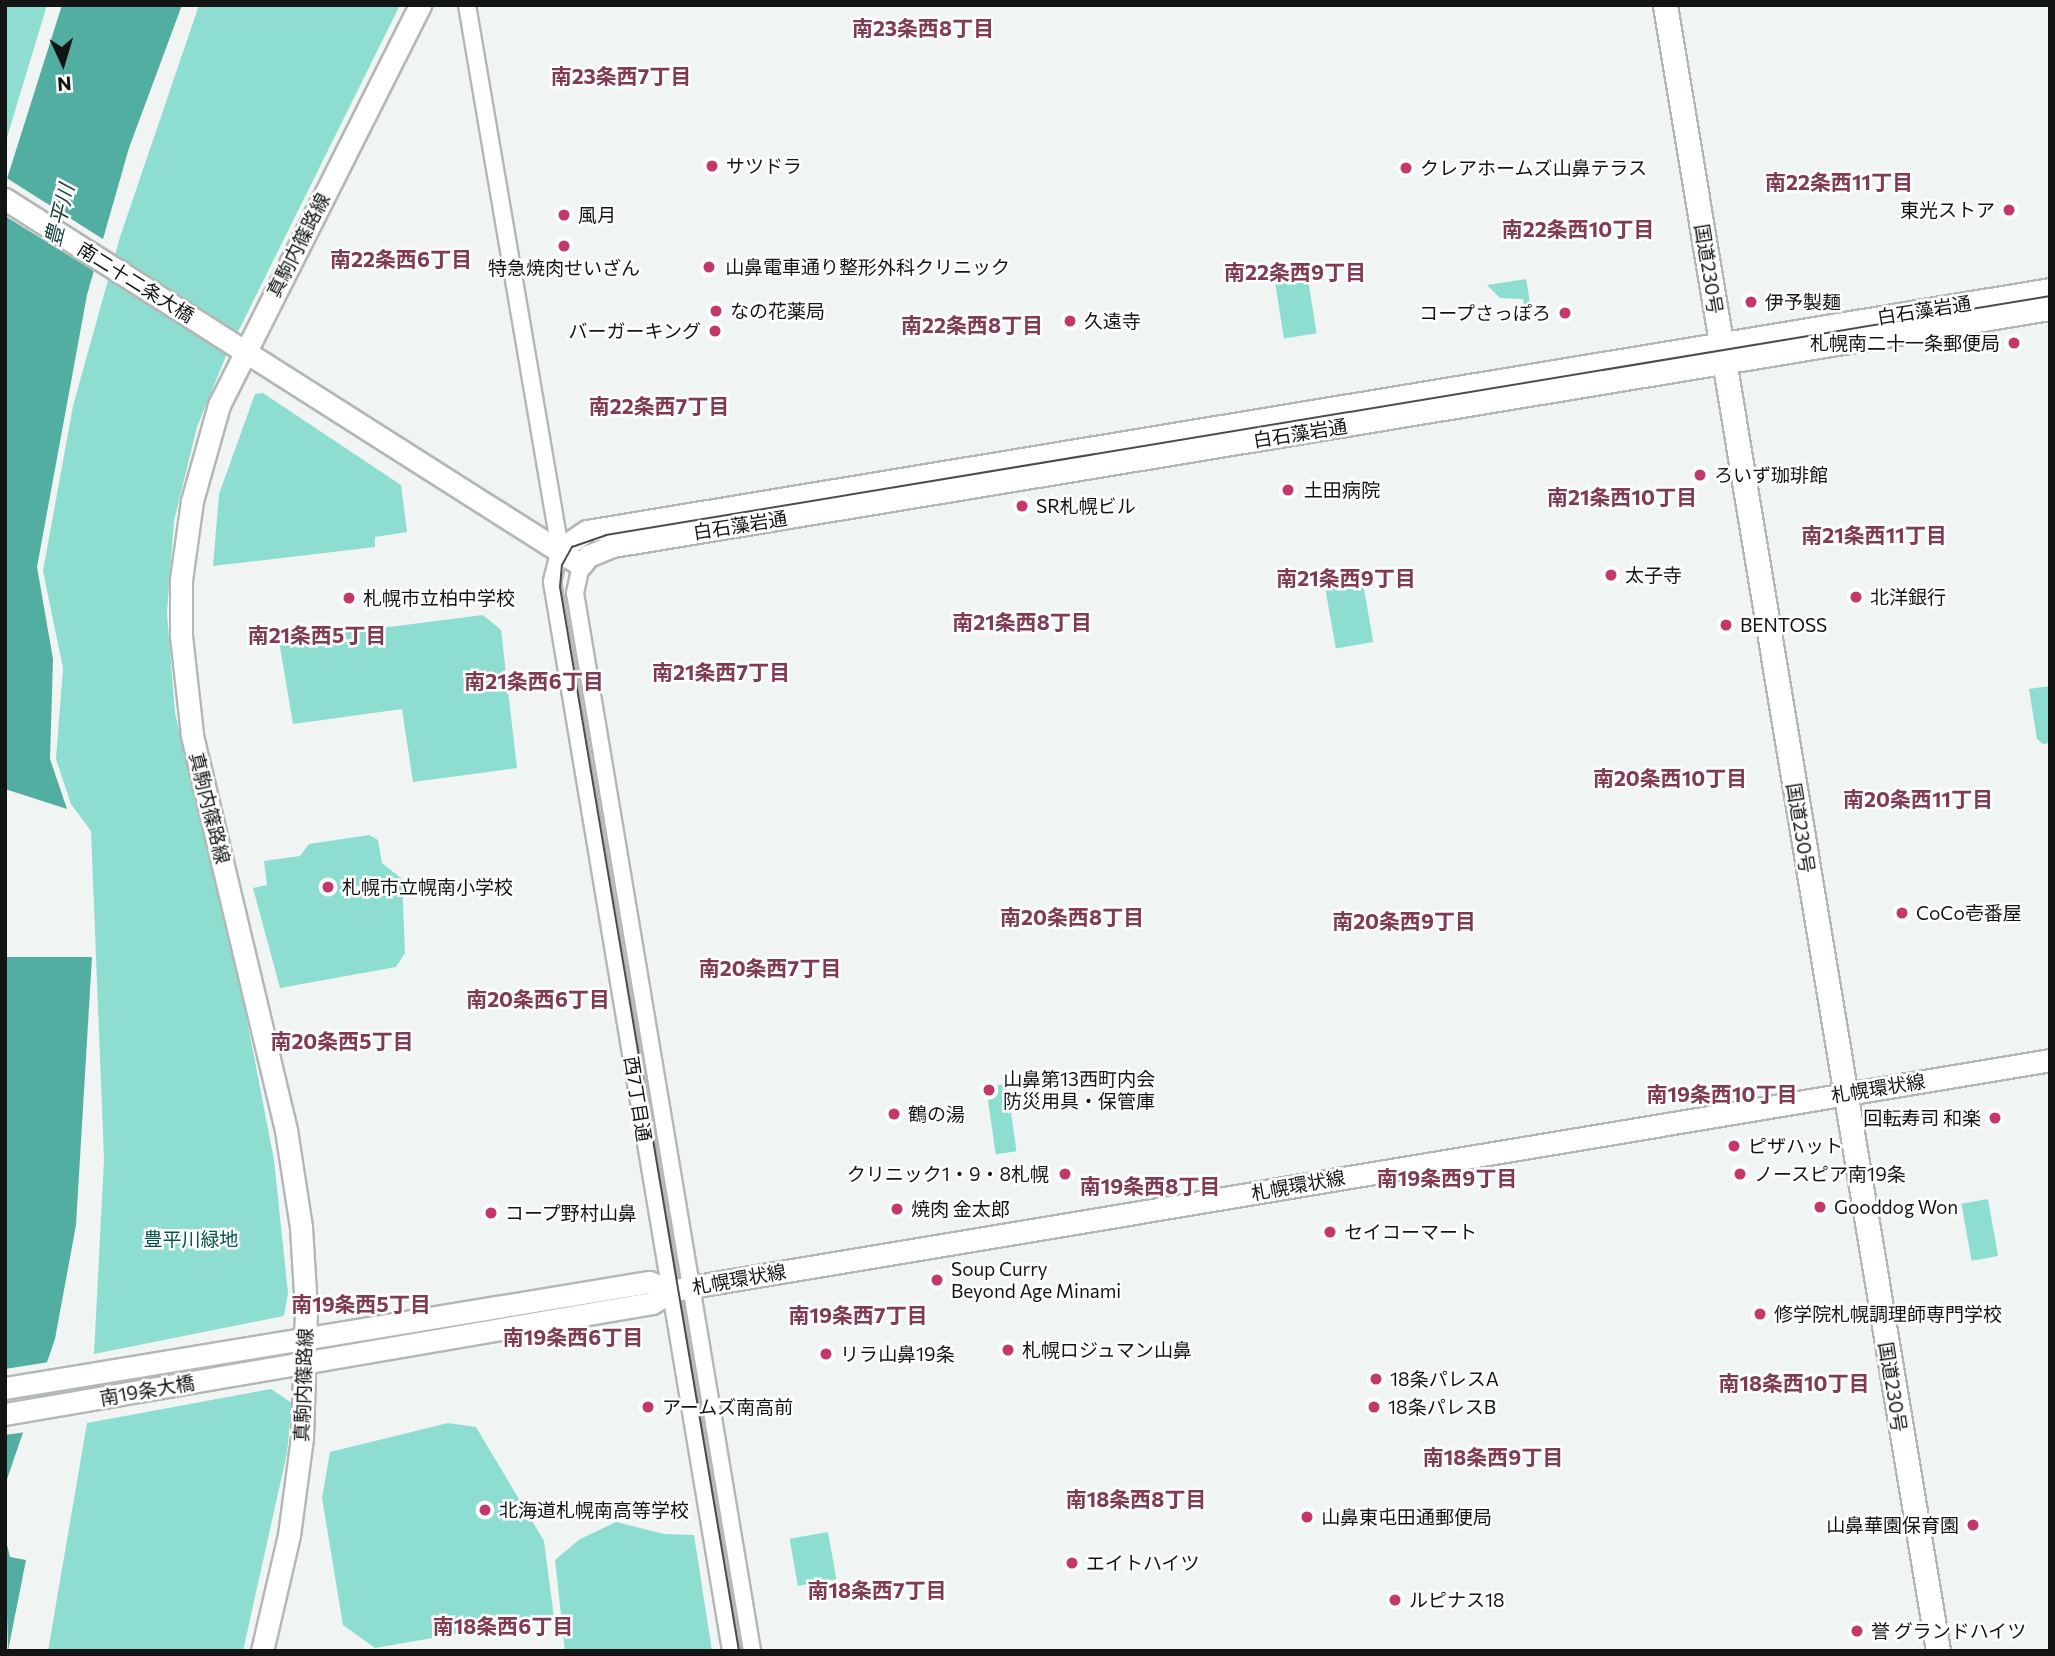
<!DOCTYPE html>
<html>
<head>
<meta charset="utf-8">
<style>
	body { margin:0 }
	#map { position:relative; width:2055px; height:1656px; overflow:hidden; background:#f0f4f3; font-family:Commissioner,"Noto Sans JP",sans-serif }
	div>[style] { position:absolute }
	.green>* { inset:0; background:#8dded0; transform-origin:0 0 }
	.water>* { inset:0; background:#52aea1 }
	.pier>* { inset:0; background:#f0f4f3 }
	.roads { filter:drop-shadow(2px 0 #b3b7b6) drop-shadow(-2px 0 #b3b7b6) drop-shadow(0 2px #b3b7b6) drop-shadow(0 -2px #b3b7b6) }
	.minor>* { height:16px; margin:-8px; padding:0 8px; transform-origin:8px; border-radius:8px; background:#fff }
	.major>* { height:21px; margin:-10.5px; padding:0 10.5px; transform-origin:10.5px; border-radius:10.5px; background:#fff }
	.highway>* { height:23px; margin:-11.5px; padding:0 11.5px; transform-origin:11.5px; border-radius:11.5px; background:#fff }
	.tram>* { height:2px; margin:-1px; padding:0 1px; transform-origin:1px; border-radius:1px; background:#4b4d4c }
	.dots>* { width:19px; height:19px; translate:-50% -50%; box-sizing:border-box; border:4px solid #fff; border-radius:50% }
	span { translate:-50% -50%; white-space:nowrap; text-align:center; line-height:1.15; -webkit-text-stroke:5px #fff; paint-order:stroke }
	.poi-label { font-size:19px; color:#131514 }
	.left { translate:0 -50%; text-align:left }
	.right { translate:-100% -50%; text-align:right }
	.street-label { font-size:19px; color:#131514 }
	.park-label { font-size:19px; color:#00544b }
	.neighbourhood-label { font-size:21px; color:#813b50; font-weight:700 }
	.water-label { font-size:21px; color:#19433d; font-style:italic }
	.frame { position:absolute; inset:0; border:7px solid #131514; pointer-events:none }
	.north { position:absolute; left:28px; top:28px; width:70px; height:70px; -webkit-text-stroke:5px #fff; paint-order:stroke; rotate:176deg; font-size:19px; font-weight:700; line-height:28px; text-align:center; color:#131514 }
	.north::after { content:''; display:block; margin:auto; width:24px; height:32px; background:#131514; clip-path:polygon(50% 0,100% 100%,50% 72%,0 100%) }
</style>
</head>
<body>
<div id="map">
	<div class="green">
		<i style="clip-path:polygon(5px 5px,47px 5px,5px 144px)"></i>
		<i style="clip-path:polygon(199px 5px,400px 5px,226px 356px,197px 427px,174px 521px,167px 613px,175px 713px,243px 999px,274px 1160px,288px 1293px,284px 1316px,94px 1354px,104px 1159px,91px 831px,71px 804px,56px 759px,63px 668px,43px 571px,73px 406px,120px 237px)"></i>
		<i style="left:1307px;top:273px;width:61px;height:33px;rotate:81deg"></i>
		<i style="clip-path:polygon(1526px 279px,1533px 320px,1527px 321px,1523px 299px,1500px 298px,1487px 285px)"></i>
		<i style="clip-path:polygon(263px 393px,401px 485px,407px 532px,375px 537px,375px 547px,213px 566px,219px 494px,255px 394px)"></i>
		<i style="left:1362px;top:578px;width:65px;height:38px;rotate:80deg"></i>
		<i style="clip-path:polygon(483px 615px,501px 630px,517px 768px,413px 782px,402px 709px,293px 724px,279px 641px)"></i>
		<i style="clip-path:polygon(2050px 686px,2050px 743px,2043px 744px,2037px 739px,2029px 689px)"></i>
		<i style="clip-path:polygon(369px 835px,378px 840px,382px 863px,402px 879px,405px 953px,396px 967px,280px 988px,253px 888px,267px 885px,264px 861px,300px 856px,309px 844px)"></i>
		<i style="left:1007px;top:1084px;width:68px;height:21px;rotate:82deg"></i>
		<i style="left:1988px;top:1199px;width:58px;height:27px;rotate:80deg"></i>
		<i style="clip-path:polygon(271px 1389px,292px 1403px,287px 1453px,243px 1651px,48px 1651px,87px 1423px)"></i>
		<i style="clip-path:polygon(448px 1423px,476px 1427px,544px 1541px,554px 1617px,375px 1648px,343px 1625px,322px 1498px,330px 1452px)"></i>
		<i style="clip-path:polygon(616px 1522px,664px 1534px,694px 1535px,712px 1651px,565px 1651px,555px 1560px,580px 1539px)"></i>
		<i style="left:828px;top:1532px;width:48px;height:39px;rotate:80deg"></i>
	</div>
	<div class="water">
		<i style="clip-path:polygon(62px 5px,182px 5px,129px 148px,87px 295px,37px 567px,53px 659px,50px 759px,67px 809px,5px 789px,5px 185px)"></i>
		<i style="clip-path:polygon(5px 957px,92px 957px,76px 1225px,55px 1339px,5px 1485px)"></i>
		<i style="clip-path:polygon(5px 1537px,10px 1557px,26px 1560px,8px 1651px)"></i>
	</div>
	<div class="pier">
		<i style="clip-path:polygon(5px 177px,106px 241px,97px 273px,5px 216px)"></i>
		<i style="clip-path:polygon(49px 1362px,26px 1432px,5px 1435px,5px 1369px)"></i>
	</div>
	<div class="roads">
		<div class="minor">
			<i style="left:467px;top:5px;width:552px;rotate:80.3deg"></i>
			<i style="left:560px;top:549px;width:34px;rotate:104deg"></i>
			<i style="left:552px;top:582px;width:1084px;rotate:80.49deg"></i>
			<i style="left:581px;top:565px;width:29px;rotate:102deg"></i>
			<i style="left:575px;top:593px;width:1073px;rotate:80.5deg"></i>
		</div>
		<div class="major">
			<i style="left:5px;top:199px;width:682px;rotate:32.43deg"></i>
			<i style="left:581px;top:565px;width:11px;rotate:-52deg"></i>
			<i style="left:588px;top:556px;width:27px;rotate:-22deg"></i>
			<i style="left:613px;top:546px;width:1456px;rotate:-9.37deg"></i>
			<i style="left:560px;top:549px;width:32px;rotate:-34deg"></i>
			<i style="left:587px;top:531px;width:1483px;rotate:-9.39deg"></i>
			<i style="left:5px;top:1388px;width:653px;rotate:-9.35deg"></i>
			<i style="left:649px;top:1282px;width:25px;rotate:21deg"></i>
			<i style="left:5px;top:1414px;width:656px;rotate:-9.73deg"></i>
			<i style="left:652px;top:1303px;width:23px;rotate:-31deg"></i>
			<i style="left:672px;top:1291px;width:19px;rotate:-12deg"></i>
			<i style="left:691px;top:1287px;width:1378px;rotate:-9.48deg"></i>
			<i style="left:262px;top:1651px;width:119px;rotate:-76.9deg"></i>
			<i style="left:289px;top:1535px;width:98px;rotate:-82.4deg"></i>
			<i style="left:302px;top:1438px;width:129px;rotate:-88.2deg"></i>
			<i style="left:306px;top:1309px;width:82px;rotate:-93.5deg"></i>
			<i style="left:301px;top:1227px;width:98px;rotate:-98.8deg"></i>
			<i style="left:286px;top:1130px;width:407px;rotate:-103.4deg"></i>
			<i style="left:192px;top:734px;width:99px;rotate:-96.4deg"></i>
			<i style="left:181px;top:636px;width:56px;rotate:-90deg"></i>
			<i style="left:181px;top:580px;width:80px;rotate:-82.1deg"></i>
			<i style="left:192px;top:501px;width:100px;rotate:-74.3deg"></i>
			<i style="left:219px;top:405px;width:448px;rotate:-63.3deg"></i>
		</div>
		<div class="highway">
			<i style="left:1665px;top:5px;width:1668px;rotate:80.58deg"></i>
		</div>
	</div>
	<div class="tram">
		<i style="left:739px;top:1651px;width:1079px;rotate:-99.55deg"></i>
		<i style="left:560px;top:587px;width:22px;rotate:-85deg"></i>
		<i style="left:562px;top:565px;width:21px;rotate:-61deg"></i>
		<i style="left:572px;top:547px;width:36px;rotate:-19deg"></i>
		<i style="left:606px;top:535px;width:1464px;rotate:-9.4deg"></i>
	</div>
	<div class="dots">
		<i style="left:712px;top:166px;background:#c3376b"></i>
		<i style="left:1406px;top:168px;background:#c3376b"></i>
		<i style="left:2009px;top:210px;background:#c3376b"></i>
		<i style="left:564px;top:215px;background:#c3376b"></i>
		<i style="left:564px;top:246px;background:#c3376b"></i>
		<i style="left:709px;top:267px;background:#c3376b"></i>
		<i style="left:1751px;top:302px;background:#c3376b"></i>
		<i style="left:716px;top:311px;background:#c3376b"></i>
		<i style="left:1565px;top:313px;background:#c3376b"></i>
		<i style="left:1070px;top:321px;background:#c3376b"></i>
		<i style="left:715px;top:331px;background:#c3376b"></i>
		<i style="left:2014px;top:343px;background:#c3376b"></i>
		<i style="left:1700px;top:475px;background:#c3376b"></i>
		<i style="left:1288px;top:490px;background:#c3376b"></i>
		<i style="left:1022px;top:506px;background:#c3376b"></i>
		<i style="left:1611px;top:575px;background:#c3376b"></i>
		<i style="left:1856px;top:597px;background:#c3376b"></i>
		<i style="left:349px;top:598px;background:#c3376b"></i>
		<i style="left:1726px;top:625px;background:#c3376b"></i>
		<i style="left:328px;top:887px;background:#c3376b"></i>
		<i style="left:1902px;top:913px;background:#c3376b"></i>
		<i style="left:989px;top:1090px;background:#c3376b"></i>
		<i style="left:894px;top:1114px;background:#c3376b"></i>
		<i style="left:1995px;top:1118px;background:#c3376b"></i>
		<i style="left:1734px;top:1146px;background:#c3376b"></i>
		<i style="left:1065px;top:1174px;background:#c3376b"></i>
		<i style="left:1740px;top:1174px;background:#c3376b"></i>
		<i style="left:1820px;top:1207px;background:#c3376b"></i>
		<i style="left:897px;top:1209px;background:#c3376b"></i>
		<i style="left:491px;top:1213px;background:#c3376b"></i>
		<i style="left:1330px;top:1232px;background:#c3376b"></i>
		<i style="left:937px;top:1280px;background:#c3376b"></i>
		<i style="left:1760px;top:1314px;background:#c3376b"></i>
		<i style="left:1008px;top:1350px;background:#c3376b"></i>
		<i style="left:826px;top:1354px;background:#c3376b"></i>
		<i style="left:1376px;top:1379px;background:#c3376b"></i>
		<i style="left:648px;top:1407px;background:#c3376b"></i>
		<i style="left:1374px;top:1407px;background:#c3376b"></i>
		<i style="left:485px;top:1510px;background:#c3376b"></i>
		<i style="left:1307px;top:1517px;background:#c3376b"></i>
		<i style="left:1973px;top:1525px;background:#c3376b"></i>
		<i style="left:1072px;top:1563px;background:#c3376b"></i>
		<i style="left:1395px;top:1600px;background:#c3376b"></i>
		<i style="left:1857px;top:1631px;background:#c3376b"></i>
	</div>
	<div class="poi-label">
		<span class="left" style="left:726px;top:166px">サツドラ</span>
		<span class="left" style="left:1420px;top:168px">クレアホームズ山鼻テラス</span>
		<span class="right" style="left:1995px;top:210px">東光ストア</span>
		<span class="left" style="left:578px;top:215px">風月</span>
		<span class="left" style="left:725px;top:267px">山鼻電車通り整形外科クリニック</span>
		<span style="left:564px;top:268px">特急焼肉せいざん</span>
		<span class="left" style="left:1765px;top:302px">伊予製麺</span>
		<span class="left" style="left:730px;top:311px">なの花薬局</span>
		<span class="right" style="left:1551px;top:313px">コープさっぽろ</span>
		<span class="left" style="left:1084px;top:321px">久遠寺</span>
		<span class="right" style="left:701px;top:331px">バーガーキング</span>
		<span class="right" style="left:2000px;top:343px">札幌南二十一条郵便局</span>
		<span class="left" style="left:1714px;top:475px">ろいず珈琲館</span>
		<span class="left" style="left:1304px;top:490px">土田病院</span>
		<span class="left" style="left:1036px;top:506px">SR札幌ビル</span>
		<span class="left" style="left:1625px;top:575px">太子寺</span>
		<span class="left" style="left:1870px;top:597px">北洋銀行</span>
		<span class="left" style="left:363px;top:598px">札幌市立柏中学校</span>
		<span class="left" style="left:1740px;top:625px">BENTOSS</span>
		<span class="left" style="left:342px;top:887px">札幌市立幌南小学校</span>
		<span class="left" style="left:1916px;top:913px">CoCo壱番屋</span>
		<span class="left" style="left:1003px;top:1090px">山鼻第13西町内会<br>防災用具・保管庫</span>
		<span class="left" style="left:908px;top:1114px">鶴の湯</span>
		<span class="right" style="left:1981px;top:1118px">回転寿司 和楽</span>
		<span class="left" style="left:1748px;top:1146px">ピザハット</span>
		<span class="right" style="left:1049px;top:1174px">クリニック1・9・8札幌</span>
		<span class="left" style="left:1754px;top:1174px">ノースピア南19条</span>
		<span class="left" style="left:1834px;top:1207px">Gooddog Won</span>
		<span class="left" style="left:911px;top:1209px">焼肉 金太郎</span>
		<span class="left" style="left:505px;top:1213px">コープ野村山鼻</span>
		<span class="left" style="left:1344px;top:1232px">セイコーマート</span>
		<span class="left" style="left:951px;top:1280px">Soup Curry<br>Beyond Age Minami</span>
		<span class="left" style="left:1774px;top:1314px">修学院札幌調理師専門学校</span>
		<span class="left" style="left:1022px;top:1350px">札幌ロジュマン山鼻</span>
		<span class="left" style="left:840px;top:1354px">リラ山鼻19条</span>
		<span class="left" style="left:1390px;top:1379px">18条パレスA</span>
		<span class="left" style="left:662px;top:1407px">アームズ南高前</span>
		<span class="left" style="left:1388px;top:1407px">18条パレスB</span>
		<span class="left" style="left:499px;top:1510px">北海道札幌南高等学校</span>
		<span class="left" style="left:1321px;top:1517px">山鼻東屯田通郵便局</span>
		<span class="right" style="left:1959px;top:1525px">山鼻華園保育園</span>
		<span class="left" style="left:1086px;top:1563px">エイトハイツ</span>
		<span class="left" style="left:1409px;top:1600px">ルピナス18</span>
		<span class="left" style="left:1871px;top:1631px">誉 グランドハイツ</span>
	</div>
	<div class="street-label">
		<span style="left:298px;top:245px;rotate:-63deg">真駒内篠路線</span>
		<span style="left:1709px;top:269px;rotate:81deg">国道230号</span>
		<span style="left:136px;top:282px;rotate:32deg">南二十二条大橋</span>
		<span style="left:1924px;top:310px;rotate:-9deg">白石藻岩通</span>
		<span style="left:1300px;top:433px;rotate:-9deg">白石藻岩通</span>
		<span style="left:740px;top:525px;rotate:-9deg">白石藻岩通</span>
		<span style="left:210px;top:808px;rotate:76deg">真駒内篠路線</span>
		<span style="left:1801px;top:828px;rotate:81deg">国道230号</span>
		<span style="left:1878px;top:1088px;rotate:-9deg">札幌環状線</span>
		<span style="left:638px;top:1099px;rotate:81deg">西7丁目通</span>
		<span style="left:1298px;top:1185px;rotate:-10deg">札幌環状線</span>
		<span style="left:739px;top:1279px;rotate:-10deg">札幌環状線</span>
		<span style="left:303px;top:1385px;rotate:-88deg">真駒内篠路線</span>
		<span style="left:1893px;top:1387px;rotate:81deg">国道230号</span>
		<span style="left:147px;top:1390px;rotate:-10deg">南19条大橋</span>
	</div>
	<div class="park-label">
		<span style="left:191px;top:1239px">豊平川緑地</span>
	</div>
	<div class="neighbourhood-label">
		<span style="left:923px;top:28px">南23条西8丁目</span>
		<span style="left:621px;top:76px">南23条西7丁目</span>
		<span style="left:1839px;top:182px">南22条西11丁目</span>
		<span style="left:1578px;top:229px">南22条西10丁目</span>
		<span style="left:401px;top:259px">南22条西6丁目</span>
		<span style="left:1295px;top:272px">南22条西9丁目</span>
		<span style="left:972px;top:325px">南22条西8丁目</span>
		<span style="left:659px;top:406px">南22条西7丁目</span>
		<span style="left:1622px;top:497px">南21条西10丁目</span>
		<span style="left:1874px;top:535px">南21条西11丁目</span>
		<span style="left:1346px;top:578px">南21条西9丁目</span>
		<span style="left:1022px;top:622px">南21条西8丁目</span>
		<span style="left:317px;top:635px">南21条西5丁目</span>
		<span style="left:721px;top:672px">南21条西7丁目</span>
		<span style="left:534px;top:681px">南21条西6丁目</span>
		<span style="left:1670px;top:778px">南20条西10丁目</span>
		<span style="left:1918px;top:799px">南20条西11丁目</span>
		<span style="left:1072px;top:917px">南20条西8丁目</span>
		<span style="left:1404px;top:921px">南20条西9丁目</span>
		<span style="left:770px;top:968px">南20条西7丁目</span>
		<span style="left:538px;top:999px">南20条西6丁目</span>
		<span style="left:342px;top:1041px">南20条西5丁目</span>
		<span style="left:1722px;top:1094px">南19条西10丁目</span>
		<span style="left:1447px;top:1178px">南19条西9丁目</span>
		<span style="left:1150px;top:1186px">南19条西8丁目</span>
		<span style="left:361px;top:1304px">南19条西5丁目</span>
		<span style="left:858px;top:1315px">南19条西7丁目</span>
		<span style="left:573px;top:1337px">南19条西6丁目</span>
		<span style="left:1794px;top:1383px">南18条西10丁目</span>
		<span style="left:1493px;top:1457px">南18条西9丁目</span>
		<span style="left:1136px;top:1499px">南18条西8丁目</span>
		<span style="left:877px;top:1590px">南18条西7丁目</span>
		<span style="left:503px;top:1626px">南18条西6丁目</span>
	</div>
	<div class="water-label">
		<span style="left:59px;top:215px;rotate:-76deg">豊平川</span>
	</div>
	<div class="frame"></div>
	<div class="north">N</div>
</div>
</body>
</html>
